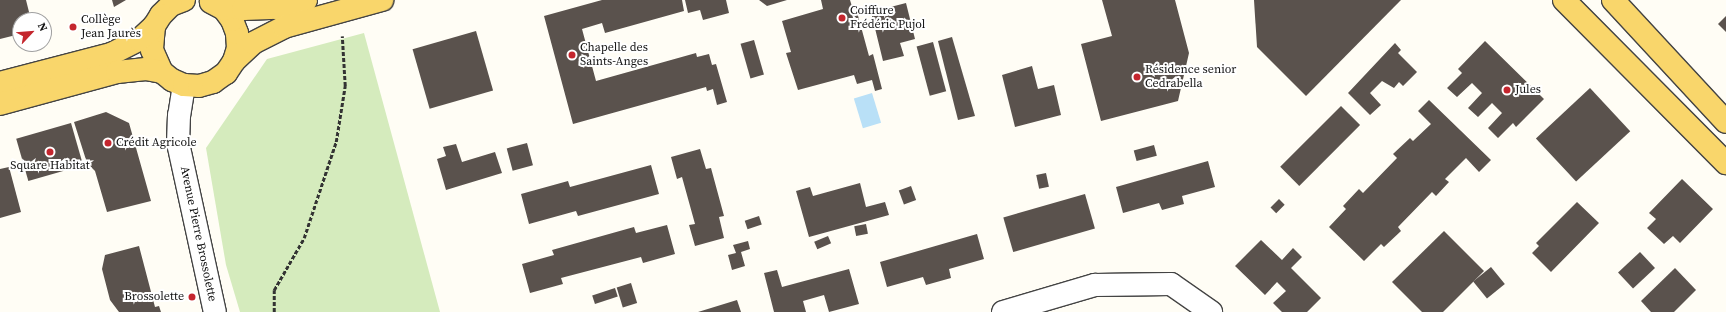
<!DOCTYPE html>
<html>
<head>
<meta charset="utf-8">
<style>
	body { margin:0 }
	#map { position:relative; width:1726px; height:312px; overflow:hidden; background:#fffdf5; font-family:"Source Serif 4",serif }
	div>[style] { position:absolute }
	.green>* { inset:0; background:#d5ebbd }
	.water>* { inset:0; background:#b9e0f7; transform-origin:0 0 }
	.building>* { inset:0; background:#5a524d; transform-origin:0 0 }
	.path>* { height:2.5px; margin-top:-1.25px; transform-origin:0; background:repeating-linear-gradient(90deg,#333 0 4px,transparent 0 6px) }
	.roads { filter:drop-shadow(1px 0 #444) drop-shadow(-1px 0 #444) drop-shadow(0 1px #444) drop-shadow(0 -1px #444) }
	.minor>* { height:22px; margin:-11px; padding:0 11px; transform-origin:11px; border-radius:11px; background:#fff }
	.major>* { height:22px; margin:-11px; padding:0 11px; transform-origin:11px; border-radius:11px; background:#f9d66b }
	.dots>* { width:11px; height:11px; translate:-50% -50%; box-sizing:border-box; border:2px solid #fff; border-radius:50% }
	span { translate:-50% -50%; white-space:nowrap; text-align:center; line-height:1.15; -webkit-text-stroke:4px #fff; paint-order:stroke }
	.poi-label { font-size:12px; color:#111 }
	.left { translate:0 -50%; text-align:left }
	.right { translate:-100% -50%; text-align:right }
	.street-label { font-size:12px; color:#111 }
	.north { position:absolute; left:12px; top:12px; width:40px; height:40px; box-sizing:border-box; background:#fff; border:1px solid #a0a0a0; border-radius:50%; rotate:64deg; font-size:11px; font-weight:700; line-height:16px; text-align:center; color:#111 }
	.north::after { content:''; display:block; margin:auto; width:14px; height:18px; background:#c4262e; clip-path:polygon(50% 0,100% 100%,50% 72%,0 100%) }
</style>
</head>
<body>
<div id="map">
	<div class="green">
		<i style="clip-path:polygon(364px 33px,440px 312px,240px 312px,226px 265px,206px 148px,267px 59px)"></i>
	</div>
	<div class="water">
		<i style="left:872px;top:93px;width:31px;height:19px;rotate:73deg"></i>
	</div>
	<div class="building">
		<i style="clip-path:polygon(0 0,26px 0,31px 20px,20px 20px,20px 34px,0 39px)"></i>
		<i style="clip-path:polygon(112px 0,126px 0,114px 7px)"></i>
		<i style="clip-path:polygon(602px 0,682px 0,684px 11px,605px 33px,602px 23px,582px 29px,596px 81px,696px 53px,697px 57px,709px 54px,712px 65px,716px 64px,727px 102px,717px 105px,713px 89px,707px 91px,706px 87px,573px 124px,544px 16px)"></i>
		<i style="clip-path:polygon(685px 0,726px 0,729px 13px,703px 20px,700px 10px,688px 13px)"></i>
		<i style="clip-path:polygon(759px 0,787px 0,767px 6px)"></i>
		<i style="clip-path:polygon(821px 0,850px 0,854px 13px,857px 12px,869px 56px,873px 54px,882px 89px,875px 91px,872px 80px,857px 84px,854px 75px,798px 90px,786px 53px,791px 52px,782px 21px,823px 9px)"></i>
		<i style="clip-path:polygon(1102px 0,1175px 0,1189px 53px,1178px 101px,1101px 121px,1081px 44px,1112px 36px)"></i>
		<i style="clip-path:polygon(1254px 0,1401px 0,1306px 96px,1257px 47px)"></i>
		<i style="clip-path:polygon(906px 3px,915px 39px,900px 43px,904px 56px,883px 61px,871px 12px)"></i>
		<i style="clip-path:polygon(1726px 16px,1726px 32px,1718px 24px)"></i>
		<i style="left:476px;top:31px;width:62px;height:66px;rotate:74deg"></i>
		<i style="clip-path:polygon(952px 37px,975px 116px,958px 120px,938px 41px)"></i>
		<i style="left:754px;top:40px;width:36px;height:14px;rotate:74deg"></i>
		<i style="clip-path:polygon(1485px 41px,1544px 99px,1516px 127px,1513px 123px,1498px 138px,1488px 128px,1502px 113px,1492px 103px,1478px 117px,1468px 108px,1482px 93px,1472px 83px,1457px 97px,1447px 88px,1462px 73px,1458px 69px)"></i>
		<i style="left:933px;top:42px;width:51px;height:17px;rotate:75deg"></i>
		<i style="clip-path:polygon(1395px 43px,1401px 50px,1398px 53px,1417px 72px,1403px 86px,1399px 82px,1394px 88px,1382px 81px,1370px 93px,1381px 105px,1370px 115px,1348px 93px)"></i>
		<i style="clip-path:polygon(1032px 66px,1038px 89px,1054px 85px,1061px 115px,1015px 127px,1002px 75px)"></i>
		<i style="left:1590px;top:88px;width:59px;height:74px;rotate:47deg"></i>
		<i style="clip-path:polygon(1429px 100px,1491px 160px,1479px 172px,1466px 158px,1445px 179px,1449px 182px,1436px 196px,1432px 192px,1398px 227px,1401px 231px,1384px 247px,1381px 244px,1364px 261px,1329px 227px,1346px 209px,1343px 206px,1359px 189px,1363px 193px,1397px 158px,1393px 154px,1410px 138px,1413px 141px,1431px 124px,1418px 111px)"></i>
		<i style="left:1341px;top:106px;width:27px;height:86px;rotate:45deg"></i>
		<i style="clip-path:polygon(106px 112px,129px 123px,151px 201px,107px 212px,95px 171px,87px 163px,74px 122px)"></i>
		<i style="left:71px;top:123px;width:44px;height:57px;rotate:74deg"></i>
		<i style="left:527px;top:143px;width:23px;height:21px;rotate:75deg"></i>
		<i style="clip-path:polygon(456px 144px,462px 162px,495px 152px,502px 173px,446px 190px,437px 159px,446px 156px,443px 147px)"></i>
		<i style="left:1154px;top:145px;width:11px;height:21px;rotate:75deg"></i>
		<i style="clip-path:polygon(700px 149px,706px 169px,711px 168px,724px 216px,719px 217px,724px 238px,695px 246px,689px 225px,695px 224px,682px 177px,677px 179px,671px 157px)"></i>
		<i style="clip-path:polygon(1208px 161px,1215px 187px,1182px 196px,1184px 204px,1162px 210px,1159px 203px,1123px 213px,1116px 187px)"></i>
		<i style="clip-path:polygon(651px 165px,659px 194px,578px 216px,576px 211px,529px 224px,521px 194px,568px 181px,570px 187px)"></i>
		<i style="clip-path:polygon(9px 167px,21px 212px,0 218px,0 169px)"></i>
		<i style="left:1046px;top:173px;width:14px;height:10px;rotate:78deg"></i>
		<i style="clip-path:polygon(1682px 179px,1713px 209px,1680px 243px,1673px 236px,1664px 244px,1647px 228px,1656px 219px,1649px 213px)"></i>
		<i style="clip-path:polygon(860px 183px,866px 207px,885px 202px,889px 215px,809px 237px,796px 191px,810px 187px,813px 196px)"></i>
		<i style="left:911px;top:186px;width:15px;height:13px;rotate:70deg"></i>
		<i style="left:1085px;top:194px;width:36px;height:85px;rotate:74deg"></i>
		<i style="left:1279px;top:199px;width:8px;height:12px;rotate:45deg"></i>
		<i style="clip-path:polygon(1577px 202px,1599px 223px,1551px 272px,1532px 253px,1539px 246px,1536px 243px)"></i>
		<i style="left:759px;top:216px;width:9px;height:15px;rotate:72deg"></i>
		<i style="left:866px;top:224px;width:10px;height:12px;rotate:79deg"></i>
		<i style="clip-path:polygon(667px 225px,675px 254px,643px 263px,641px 257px,561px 278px,563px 284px,530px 293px,522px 264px,554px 255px,552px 250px,634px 227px,636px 233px)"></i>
		<i style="clip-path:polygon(1444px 231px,1484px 271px,1443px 312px,1422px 312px,1392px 282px)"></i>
		<i style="clip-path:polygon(977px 234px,984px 259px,949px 269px,951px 278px,926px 285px,923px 277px,887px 287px,880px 262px)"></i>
		<i style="left:828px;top:236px;width:8px;height:15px;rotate:67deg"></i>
		<i style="clip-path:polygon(1261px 240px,1282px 260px,1293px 248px,1302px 257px,1291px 268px,1321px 298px,1307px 312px,1282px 312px,1273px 303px,1286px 291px,1277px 282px,1265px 295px,1235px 266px)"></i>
		<i style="clip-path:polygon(748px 241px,750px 249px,741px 252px,745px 266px,732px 270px,728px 255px,736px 253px,733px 245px)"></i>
		<i style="clip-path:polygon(139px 246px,155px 307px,159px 306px,161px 312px,119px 312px,110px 300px,102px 269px,105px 255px)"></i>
		<i style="left:1640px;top:252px;width:22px;height:30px;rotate:47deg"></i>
		<i style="left:1491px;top:267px;width:22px;height:23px;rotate:51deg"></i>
		<i style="clip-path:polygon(1675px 268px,1696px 290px,1674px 312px,1651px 312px,1641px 301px)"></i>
		<i style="clip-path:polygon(849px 269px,859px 304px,829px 312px,824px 295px,803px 301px,806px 312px,774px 312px,764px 273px,777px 270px,782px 287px)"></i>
		<i style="left:631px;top:283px;width:21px;height:15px;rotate:73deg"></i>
		<i style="left:615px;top:288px;width:9px;height:24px;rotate:72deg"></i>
		<i style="clip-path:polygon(737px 300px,741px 312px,698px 312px)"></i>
	</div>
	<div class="path">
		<i style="left:274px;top:312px;width:22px;rotate:-90deg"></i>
		<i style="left:274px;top:290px;width:60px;rotate:-60deg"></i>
		<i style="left:304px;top:238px;width:101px;rotate:-71.6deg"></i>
		<i style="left:336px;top:142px;width:57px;rotate:-80.9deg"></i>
		<i style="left:345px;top:86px;width:50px;rotate:-93.4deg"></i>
	</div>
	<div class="roads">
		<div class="minor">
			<i style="left:184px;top:85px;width:30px;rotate:99deg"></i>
			<i style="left:179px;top:115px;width:28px;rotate:92deg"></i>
			<i style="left:178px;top:143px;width:173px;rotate:77.7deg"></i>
			<i style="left:1003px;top:312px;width:96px;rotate:-16.4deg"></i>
			<i style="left:1095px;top:285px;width:76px;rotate:-0.8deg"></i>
			<i style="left:1171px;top:284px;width:49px;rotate:35deg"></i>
		</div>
		<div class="major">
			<i style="left:184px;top:0;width:14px;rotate:159deg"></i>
			<i style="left:171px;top:5px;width:14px;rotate:135deg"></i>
			<i style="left:161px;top:15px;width:13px;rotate:122deg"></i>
			<i style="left:154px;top:26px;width:24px;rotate:95deg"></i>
			<i style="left:152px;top:50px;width:24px;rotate:66deg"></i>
			<i style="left:162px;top:72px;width:13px;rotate:39deg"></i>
			<i style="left:172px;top:80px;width:13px;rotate:23deg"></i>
			<i style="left:184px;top:85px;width:15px;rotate:4deg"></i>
			<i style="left:199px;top:86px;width:15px;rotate:-16deg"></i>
			<i style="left:213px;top:82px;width:16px;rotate:-35deg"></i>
			<i style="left:226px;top:73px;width:14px;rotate:-56deg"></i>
			<i style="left:234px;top:61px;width:14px;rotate:-73deg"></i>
			<i style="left:238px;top:48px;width:15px;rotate:-94deg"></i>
			<i style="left:237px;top:33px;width:14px;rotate:-111deg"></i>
			<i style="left:232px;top:20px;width:14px;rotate:-126deg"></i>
			<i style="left:224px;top:9px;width:15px;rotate:-152deg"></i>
			<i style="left:1564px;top:0;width:230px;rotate:45.2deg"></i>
			<i style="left:1613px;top:0;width:166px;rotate:47.2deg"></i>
			<i style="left:215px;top:3px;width:29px;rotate:12deg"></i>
			<i style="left:243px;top:9px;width:34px;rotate:-2deg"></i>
			<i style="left:277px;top:8px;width:30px;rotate:-15deg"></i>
			<i style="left:234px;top:61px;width:26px;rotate:-43deg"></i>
			<i style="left:253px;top:43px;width:35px;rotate:-27deg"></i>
			<i style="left:284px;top:27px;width:102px;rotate:-15.4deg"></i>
			<i style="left:0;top:83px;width:115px;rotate:-14.6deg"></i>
			<i style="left:111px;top:54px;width:31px;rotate:-27deg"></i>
			<i style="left:139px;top:40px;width:21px;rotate:-43deg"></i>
			<i style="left:0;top:104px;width:121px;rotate:-15.3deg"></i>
			<i style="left:117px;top:72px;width:29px;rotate:-6deg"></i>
			<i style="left:146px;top:69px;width:16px;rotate:11deg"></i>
		</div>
	</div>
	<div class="dots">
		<i style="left:842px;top:18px;background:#c4262e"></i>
		<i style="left:73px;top:27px;background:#c4262e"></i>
		<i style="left:572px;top:55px;background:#c4262e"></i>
		<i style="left:1137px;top:77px;background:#c4262e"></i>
		<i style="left:1507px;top:90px;background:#c4262e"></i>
		<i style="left:108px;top:143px;background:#c4262e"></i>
		<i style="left:50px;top:152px;background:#c4262e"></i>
		<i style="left:192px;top:297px;background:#c4262e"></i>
	</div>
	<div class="poi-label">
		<span class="left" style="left:850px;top:18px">Coiffure<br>Frédéric Pujol</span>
		<span class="left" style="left:81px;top:27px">Collège<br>Jean Jaurès</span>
		<span class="left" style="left:580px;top:55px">Chapelle des<br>Saints-Anges</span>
		<span class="left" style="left:1145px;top:77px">Résidence senior<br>Cedrabella</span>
		<span class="left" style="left:1515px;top:90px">Jules</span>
		<span class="left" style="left:116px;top:143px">Crédit Agricole</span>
		<span style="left:50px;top:166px">Square Habitat</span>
		<span class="right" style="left:184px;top:297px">Brossolette</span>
	</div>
	<div class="street-label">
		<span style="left:198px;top:234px;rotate:78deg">Avenue Pierre Brossolette</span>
	</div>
	<div class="north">N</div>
</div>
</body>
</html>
